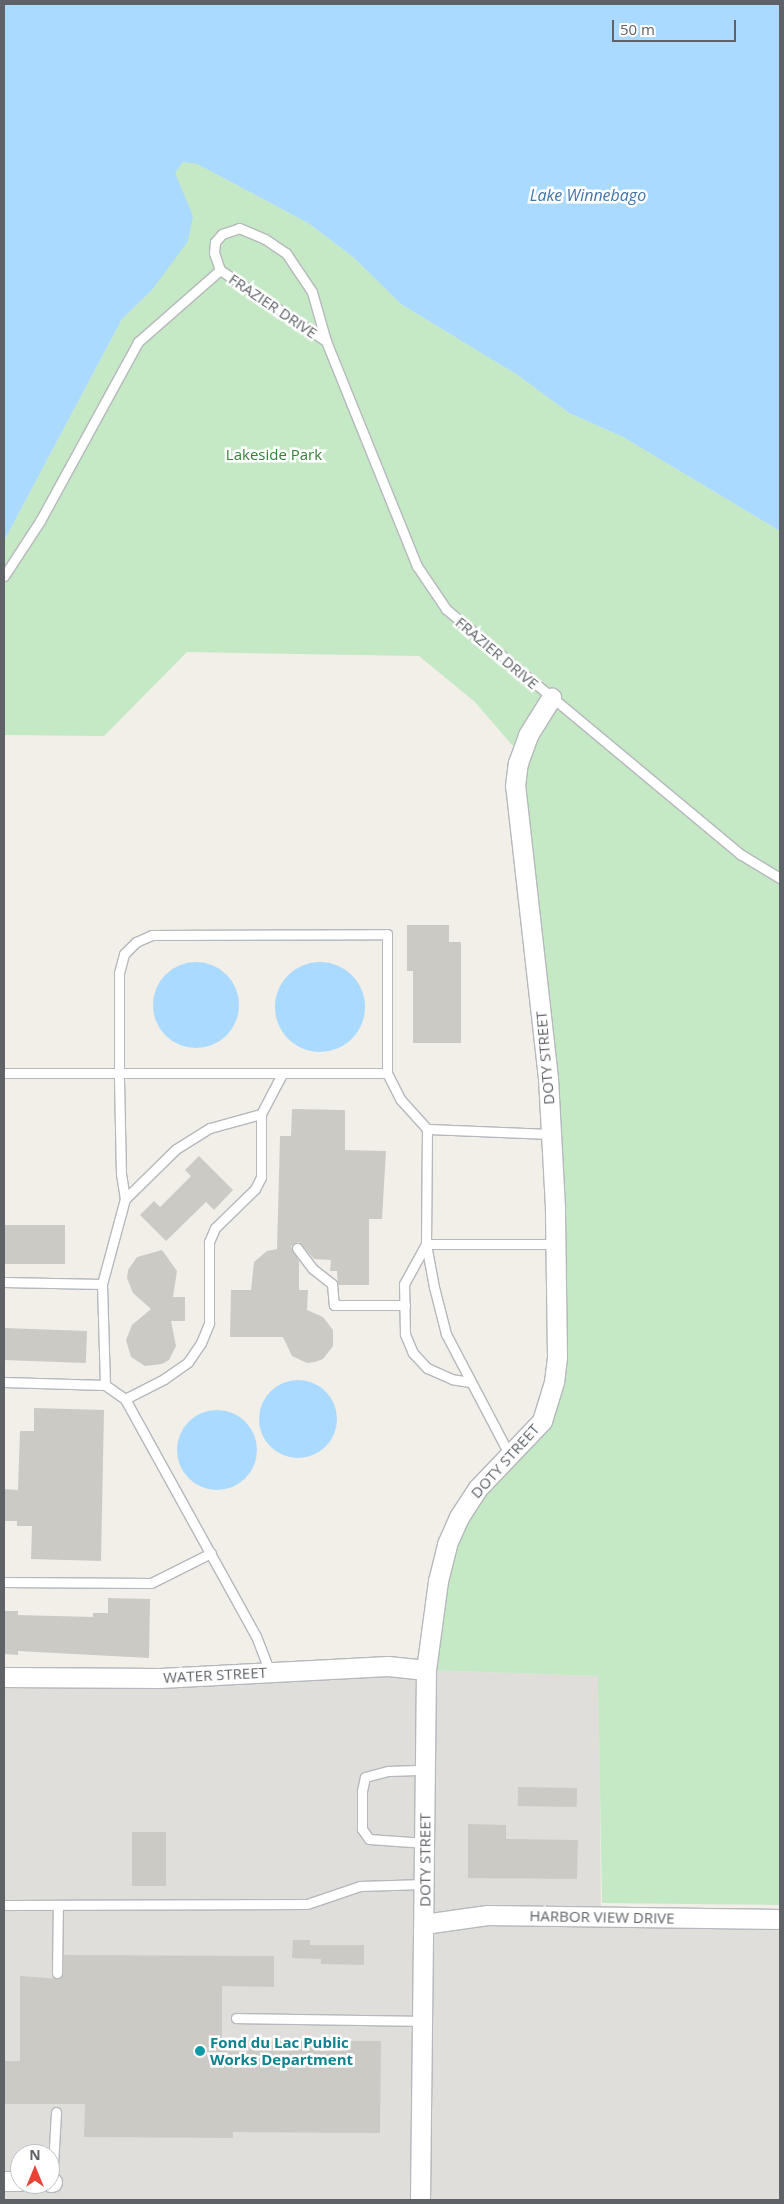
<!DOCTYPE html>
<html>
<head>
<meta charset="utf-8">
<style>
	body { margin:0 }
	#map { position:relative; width:784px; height:2204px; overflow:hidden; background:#f1efe8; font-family:"Open Sans",sans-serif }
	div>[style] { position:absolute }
	.industrial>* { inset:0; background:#e0deda }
	.green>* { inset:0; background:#c5e8c5 }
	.water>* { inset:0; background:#aadaff }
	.round { border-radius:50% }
	.building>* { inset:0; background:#cccac5; transform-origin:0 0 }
	.roads { filter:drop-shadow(1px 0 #b5b8bc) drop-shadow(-1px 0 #b5b8bc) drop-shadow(0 1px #b5b8bc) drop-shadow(0 -1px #b5b8bc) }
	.lane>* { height:9px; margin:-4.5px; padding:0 4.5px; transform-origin:4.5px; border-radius:4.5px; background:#fff }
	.street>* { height:19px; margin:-9.5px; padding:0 9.5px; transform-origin:9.5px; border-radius:9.5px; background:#fff }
	.dots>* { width:14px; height:14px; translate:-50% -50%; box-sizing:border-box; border:2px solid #fff; border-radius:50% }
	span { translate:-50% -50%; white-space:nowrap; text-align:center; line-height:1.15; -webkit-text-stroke:5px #fff; paint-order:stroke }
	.street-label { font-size:15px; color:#5f6368 }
	.park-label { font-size:15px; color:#348238 }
	.culture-label { font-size:15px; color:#0d838f; font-weight:700 }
	.left { translate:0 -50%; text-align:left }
	.water-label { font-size:16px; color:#4174aa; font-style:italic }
	.frame { position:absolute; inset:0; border:5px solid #5f6368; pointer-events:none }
	.north { position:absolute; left:10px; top:2144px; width:50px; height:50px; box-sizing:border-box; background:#fff; border:1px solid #bfc1c3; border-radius:50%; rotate:0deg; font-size:14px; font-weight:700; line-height:20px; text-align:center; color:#5f6368 }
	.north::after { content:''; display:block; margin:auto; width:18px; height:22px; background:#ea4335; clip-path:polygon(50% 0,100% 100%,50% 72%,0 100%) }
	.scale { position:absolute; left:612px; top:20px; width:124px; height:22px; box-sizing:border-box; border:2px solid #5f6368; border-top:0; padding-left:6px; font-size:15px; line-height:18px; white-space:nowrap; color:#5f6368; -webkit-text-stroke:4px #fff; paint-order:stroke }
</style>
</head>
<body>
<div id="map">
	<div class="industrial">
		<i style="clip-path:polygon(evenodd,426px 1670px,599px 1676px,601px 1917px,780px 1919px,780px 2200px,4px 2200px,4px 1677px,426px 1670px,20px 2154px,50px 2154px,50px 2184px,20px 2184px,20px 2154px)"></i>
	</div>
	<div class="green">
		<i style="clip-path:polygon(183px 162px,197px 164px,308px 223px,353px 257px,401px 304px,519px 376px,569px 413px,623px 437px,780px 531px,780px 1905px,602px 1903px,598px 1676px,426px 1670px,447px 1544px,549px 1402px,555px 1207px,517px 810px,522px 751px,511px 744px,475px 702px,419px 656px,187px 652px,104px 736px,4px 735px,4px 541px,122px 319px,152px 290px,193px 216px,174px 173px)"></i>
	</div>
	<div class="water">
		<i style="clip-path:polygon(4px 4px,780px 4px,780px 531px,623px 437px,569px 413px,519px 376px,401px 304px,353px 257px,308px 223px,197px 164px,183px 162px,175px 173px,193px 216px,188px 241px,152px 290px,122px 319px,4px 541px)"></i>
		<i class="round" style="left:153px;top:962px;width:86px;height:86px"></i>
		<i class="round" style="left:275px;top:962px;width:90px;height:90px"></i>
		<i class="round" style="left:259px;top:1380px;width:78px;height:78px"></i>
		<i class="round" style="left:177px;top:1410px;width:80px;height:80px"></i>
	</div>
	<div class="building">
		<i style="clip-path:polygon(407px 925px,449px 925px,449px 942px,461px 942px,461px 1043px,413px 1043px,413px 971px,407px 971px)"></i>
		<i style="clip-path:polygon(292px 1109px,345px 1110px,345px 1150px,386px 1151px,382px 1219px,369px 1219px,369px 1285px,338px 1285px,337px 1271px,330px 1271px,331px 1260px,314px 1259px,299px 1242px,291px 1246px,299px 1261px,299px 1290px,308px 1290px,307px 1310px,323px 1317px,333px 1330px,333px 1346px,323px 1359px,315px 1362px,307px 1363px,292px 1356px,283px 1337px,230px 1337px,231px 1290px,251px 1290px,254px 1262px,267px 1251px,277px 1249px,280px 1136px,291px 1136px)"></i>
		<i style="clip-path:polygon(199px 1156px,233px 1190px,214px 1210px,206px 1202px,166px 1241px,140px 1215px,154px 1201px,160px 1207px,191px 1176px,185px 1170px)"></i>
		<i style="left:4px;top:1225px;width:61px;height:39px"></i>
		<i style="clip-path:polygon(162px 1250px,177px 1271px,173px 1297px,185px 1297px,185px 1321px,171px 1321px,176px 1346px,169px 1360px,162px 1364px,145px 1366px,131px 1357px,126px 1340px,132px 1325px,151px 1309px,133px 1293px,127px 1278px,128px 1270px,137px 1257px)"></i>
		<i style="left:4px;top:1328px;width:83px;height:32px;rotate:2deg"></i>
		<i style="clip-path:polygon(34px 1408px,104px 1410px,101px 1561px,31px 1559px,32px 1526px,17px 1526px,17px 1521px,4px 1521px,4px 1489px,18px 1490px,20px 1431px,34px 1431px)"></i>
		<i style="clip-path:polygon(108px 1598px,150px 1599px,149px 1658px,18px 1651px,18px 1655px,4px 1654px,4px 1611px,18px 1611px,18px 1615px,93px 1617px,93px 1613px,108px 1613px)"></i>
		<i style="left:518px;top:1787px;width:59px;height:19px;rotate:1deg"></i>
		<i style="clip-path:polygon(468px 1824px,506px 1825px,506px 1839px,578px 1840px,577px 1879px,468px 1878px)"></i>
		<i style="left:132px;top:1832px;width:34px;height:54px"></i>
		<i style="clip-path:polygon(293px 1940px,310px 1940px,310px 1945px,364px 1945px,364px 1965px,321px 1964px,321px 1959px,292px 1958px)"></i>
		<i style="clip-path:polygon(64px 1955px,274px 1956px,274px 1987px,222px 1986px,222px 2040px,381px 2041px,380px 2133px,233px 2132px,233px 2138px,84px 2137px,85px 2104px,4px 2104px,4px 2061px,20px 2061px,20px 1976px,60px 1979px,63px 1976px)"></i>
	</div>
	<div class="roads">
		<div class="lane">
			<i style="left:326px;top:341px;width:128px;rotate:-146.2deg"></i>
			<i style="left:220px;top:270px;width:18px;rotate:-109deg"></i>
			<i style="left:214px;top:253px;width:11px;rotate:-85deg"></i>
			<i style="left:215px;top:242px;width:11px;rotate:-49deg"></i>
			<i style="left:222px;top:234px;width:18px;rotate:-19deg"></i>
			<i style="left:239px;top:228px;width:28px;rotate:23deg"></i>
			<i style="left:265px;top:239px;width:25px;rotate:34deg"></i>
			<i style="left:286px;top:253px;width:47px;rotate:56.3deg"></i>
			<i style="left:312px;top:292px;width:51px;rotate:74.1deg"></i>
			<i style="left:326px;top:341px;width:243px;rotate:68deg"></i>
			<i style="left:417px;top:566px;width:52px;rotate:56deg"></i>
			<i style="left:446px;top:609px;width:383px;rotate:39.8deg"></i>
			<i style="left:740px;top:854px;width:47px;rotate:31deg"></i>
			<i style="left:4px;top:576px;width:66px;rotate:-56.8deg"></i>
			<i style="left:40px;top:521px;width:204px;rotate:-61.3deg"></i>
			<i style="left:138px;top:342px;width:109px;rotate:-41.3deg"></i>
			<i style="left:4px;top:1073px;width:383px"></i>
			<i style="left:427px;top:1129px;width:124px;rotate:2.3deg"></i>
			<i style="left:125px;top:1199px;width:71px;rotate:-44.4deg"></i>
			<i style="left:176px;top:1149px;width:40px;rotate:-32deg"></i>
			<i style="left:210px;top:1128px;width:53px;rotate:-15.4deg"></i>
			<i style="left:261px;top:1114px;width:45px;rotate:-62.3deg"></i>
			<i style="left:297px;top:1248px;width:26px;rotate:53deg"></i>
			<i style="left:313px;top:1269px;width:24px;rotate:38deg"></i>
			<i style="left:332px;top:1284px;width:21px;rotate:85deg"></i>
			<i style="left:334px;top:1305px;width:71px"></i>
			<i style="left:4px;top:1282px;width:98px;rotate:1.2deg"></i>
			<i style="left:4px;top:1382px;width:101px;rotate:1.7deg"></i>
			<i style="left:105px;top:1385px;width:24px;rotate:35deg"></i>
			<i style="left:125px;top:1399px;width:271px;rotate:61.1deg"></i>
			<i style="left:256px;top:1636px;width:39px;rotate:69deg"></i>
			<i style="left:470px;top:1382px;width:18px;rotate:-171deg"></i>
			<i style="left:452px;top:1379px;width:27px;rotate:-156deg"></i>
			<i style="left:427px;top:1368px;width:21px;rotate:-133deg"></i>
			<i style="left:413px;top:1353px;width:21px;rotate:-113deg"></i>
			<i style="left:405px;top:1334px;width:50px;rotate:-91.1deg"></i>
			<i style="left:404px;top:1284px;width:46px;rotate:-61.2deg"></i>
			<i style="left:426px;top:1244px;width:129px"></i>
			<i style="left:105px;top:1385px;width:101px;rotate:-91.7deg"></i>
			<i style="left:102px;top:1284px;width:88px;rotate:-74.9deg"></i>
			<i style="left:125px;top:1199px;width:25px;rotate:-99deg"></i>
			<i style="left:121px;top:1174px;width:99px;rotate:-91.2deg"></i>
			<i style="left:119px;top:1075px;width:102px;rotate:-90deg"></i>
			<i style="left:119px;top:973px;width:20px;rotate:-75deg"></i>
			<i style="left:124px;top:954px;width:17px;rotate:-45deg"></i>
			<i style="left:136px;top:942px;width:17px;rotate:-24deg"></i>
			<i style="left:152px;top:935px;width:235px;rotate:-0.2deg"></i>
			<i style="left:387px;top:934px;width:139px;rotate:90deg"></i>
			<i style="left:387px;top:1073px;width:30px;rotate:63deg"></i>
			<i style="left:401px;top:1100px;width:39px;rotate:48deg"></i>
			<i style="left:427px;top:1129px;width:115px;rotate:90.5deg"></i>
			<i style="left:426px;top:1244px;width:44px;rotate:79.5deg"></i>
			<i style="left:434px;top:1287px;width:49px;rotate:75.7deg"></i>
			<i style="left:446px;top:1334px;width:136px;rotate:62.3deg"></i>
			<i style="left:125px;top:1399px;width:44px;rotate:-27.1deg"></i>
			<i style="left:164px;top:1379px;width:29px;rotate:-35deg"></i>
			<i style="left:188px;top:1362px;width:23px;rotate:-56deg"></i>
			<i style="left:201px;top:1343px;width:22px;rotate:-68deg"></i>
			<i style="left:209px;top:1323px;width:81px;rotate:-90deg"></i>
			<i style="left:209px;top:1242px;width:15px;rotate:-67deg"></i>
			<i style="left:215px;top:1228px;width:56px;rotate:-44.3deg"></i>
			<i style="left:255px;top:1189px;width:13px;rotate:-63deg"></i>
			<i style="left:261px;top:1177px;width:63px;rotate:-90deg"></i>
			<i style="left:4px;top:1582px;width:147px;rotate:0.4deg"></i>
			<i style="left:151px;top:1583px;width:67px;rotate:-26.6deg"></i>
			<i style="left:425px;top:1843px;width:56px;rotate:-175.9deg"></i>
			<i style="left:369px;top:1839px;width:12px;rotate:-125deg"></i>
			<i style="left:362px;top:1829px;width:38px;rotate:-90deg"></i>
			<i style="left:362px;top:1791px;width:14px;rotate:-78deg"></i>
			<i style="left:365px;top:1777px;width:24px;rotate:-15deg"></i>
			<i style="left:388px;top:1771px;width:37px;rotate:-2deg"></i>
			<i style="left:4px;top:1905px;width:303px;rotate:-0.2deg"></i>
			<i style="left:307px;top:1904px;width:56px;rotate:-18.8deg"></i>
			<i style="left:360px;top:1886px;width:64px;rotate:-1.8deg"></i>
			<i style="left:57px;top:1973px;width:68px;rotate:-89.2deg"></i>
			<i style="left:236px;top:2018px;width:187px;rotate:0.9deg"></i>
			<i style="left:52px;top:2182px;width:70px;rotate:-86.7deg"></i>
		</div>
		<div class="street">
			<i style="left:4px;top:1677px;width:156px;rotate:0.4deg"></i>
			<i style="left:160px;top:1678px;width:228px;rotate:-3deg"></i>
			<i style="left:388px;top:1666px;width:38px;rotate:6deg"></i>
			<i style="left:424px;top:1924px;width:64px;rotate:-8.1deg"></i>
			<i style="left:487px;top:1915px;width:293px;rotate:0.8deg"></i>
			<i style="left:4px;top:2181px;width:16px"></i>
			<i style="left:50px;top:2182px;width:2px"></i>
			<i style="left:420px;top:2200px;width:530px;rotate:-89.35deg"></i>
			<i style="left:426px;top:1670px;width:90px;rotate:-82.3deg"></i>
			<i style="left:438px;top:1581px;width:38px;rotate:-76deg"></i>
			<i style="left:447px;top:1544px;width:30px;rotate:-66deg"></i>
			<i style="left:459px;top:1517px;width:33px;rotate:-57deg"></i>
			<i style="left:477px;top:1489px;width:94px;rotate:-46.3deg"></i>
			<i style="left:542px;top:1421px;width:41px;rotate:-72.9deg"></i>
			<i style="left:554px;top:1382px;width:25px;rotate:-83deg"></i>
			<i style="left:557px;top:1357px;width:150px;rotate:-90.8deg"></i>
			<i style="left:555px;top:1207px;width:129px;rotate:-93.1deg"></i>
			<i style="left:548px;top:1078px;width:294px;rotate:-96.4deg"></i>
			<i style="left:515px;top:786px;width:23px;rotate:-83deg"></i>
			<i style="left:518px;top:763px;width:30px;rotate:-70deg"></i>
			<i style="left:528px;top:735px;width:44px;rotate:-58.1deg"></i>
		</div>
	</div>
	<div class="dots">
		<i style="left:200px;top:2051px;background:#0f9aa8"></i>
	</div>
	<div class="street-label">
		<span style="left:273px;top:306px;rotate:34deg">FRAZIER DRIVE</span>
		<span style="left:497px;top:653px;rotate:40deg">FRAZIER DRIVE</span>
		<span style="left:545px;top:1058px;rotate:-95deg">DOTY STREET</span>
		<span style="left:505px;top:1461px;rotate:-48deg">DOTY STREET</span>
		<span style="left:215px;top:1675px;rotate:-3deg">WATER STREET</span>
		<span style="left:425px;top:1860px;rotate:-90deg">DOTY STREET</span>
		<span style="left:602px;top:1917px;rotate:1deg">HARBOR VIEW DRIVE</span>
	</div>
	<div class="park-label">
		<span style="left:274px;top:455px">Lakeside Park</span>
	</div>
	<div class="culture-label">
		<span class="left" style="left:210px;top:2051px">Fond du Lac Public<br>Works Department</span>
	</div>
	<div class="water-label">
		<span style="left:588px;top:195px">Lake Winnebago</span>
	</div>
	<div class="frame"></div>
	<div class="north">N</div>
	<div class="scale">50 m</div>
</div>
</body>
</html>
